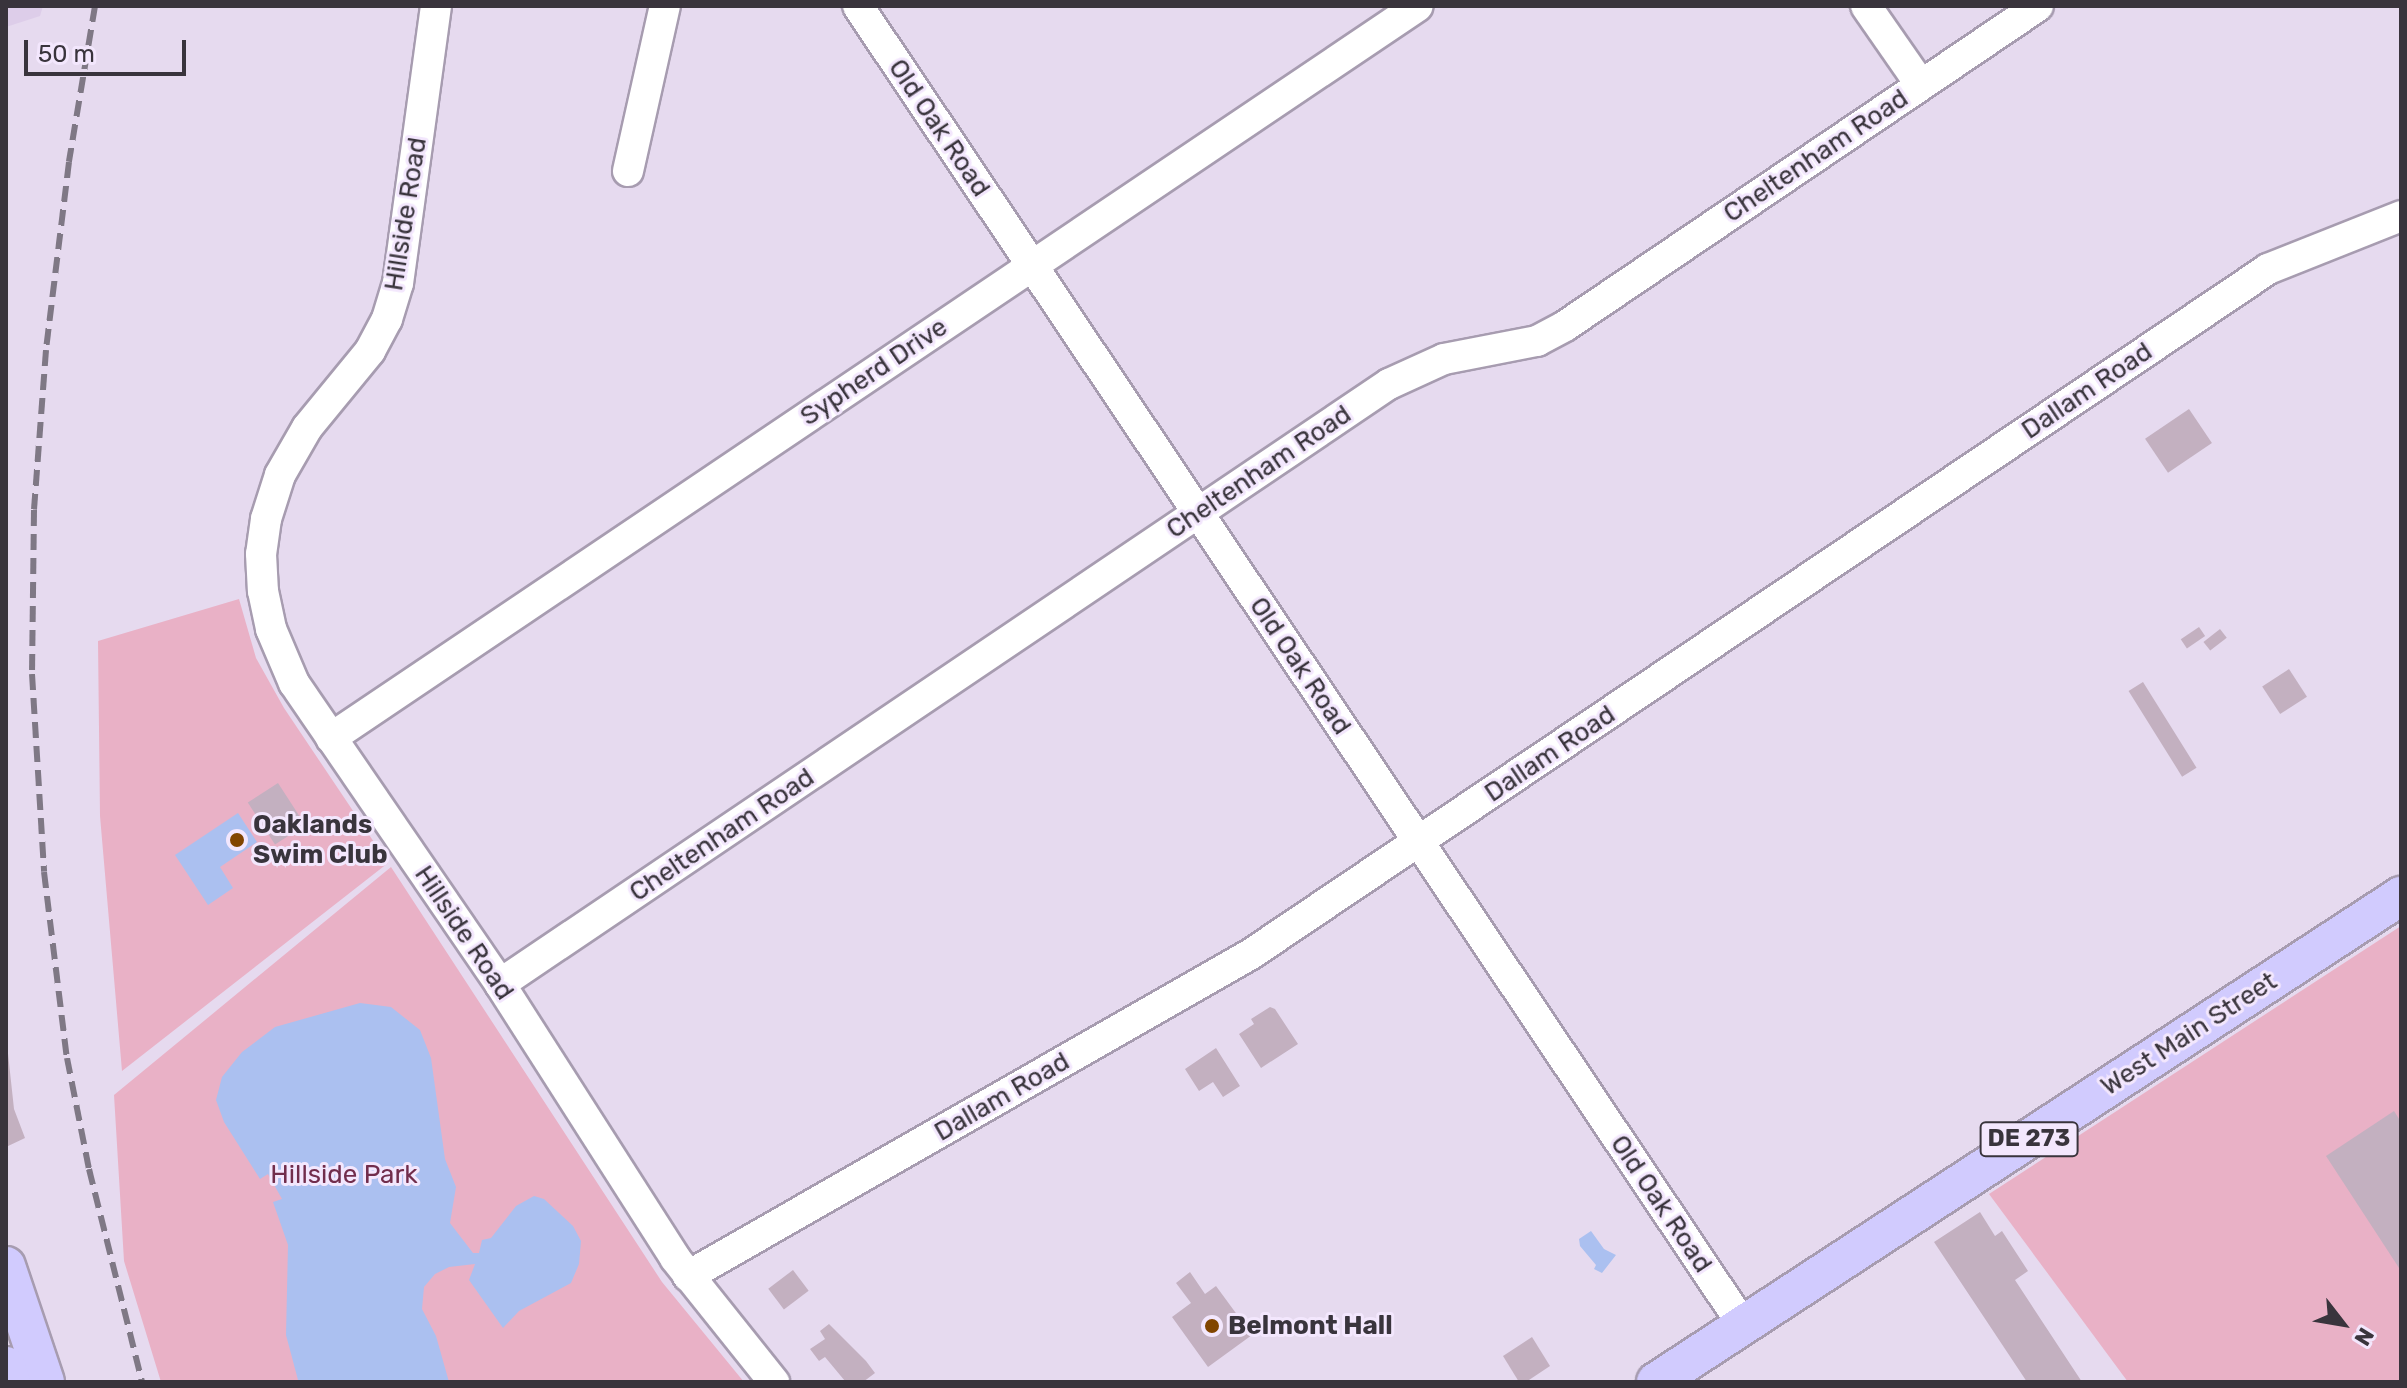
<!DOCTYPE html>
<html>
<head>
<meta charset="utf-8">
<style>
	body { margin:0 }
	#map { position:relative; width:2407px; height:1388px; overflow:hidden; background:#e6daef; font-family:Rubik,sans-serif }
	div>[style] { position:absolute }
	.built>* { inset:0; background:#ddcde9 }
	.green>* { inset:0; background:#e9b1c6 }
	.water>* { inset:0; background:#abc0f0 }
	.building>* { inset:0; background:#c3b0c0; transform-origin:0 0 }
	.roads { filter:drop-shadow(2px 0 #a79cb0) drop-shadow(-2px 0 #a79cb0) drop-shadow(0 2px #a79cb0) drop-shadow(0 -2px #a79cb0) }
	.minor>* { height:30px; margin:-15px; padding:0 15px; transform-origin:15px; border-radius:15px; background:#fff }
	.major>* { height:38px; margin:-19px; padding:0 19px; transform-origin:19px; border-radius:19px; background:#d1cbfe }
	.rail>* { height:6px; margin-top:-3px; transform-origin:0; background:repeating-linear-gradient(90deg,#7f7885 0 16px,transparent 0 24px) }
	.dots>* { width:22px; height:22px; translate:-50% -50%; box-sizing:border-box; border:4px solid #f3e7fd; border-radius:50% }
	span { translate:-50% -50%; white-space:nowrap; text-align:center; line-height:1.15; -webkit-text-stroke:6px #f3e7fd; paint-order:stroke }
	.shield-label span { padding:2px 6px; background:#f3e7fd; border:2px solid; border-radius:6px; -webkit-text-stroke-width:0 }
	.shield-label { font-size:24px; color:#39343c; font-weight:700 }
	.street-label { font-size:26px; color:#39343c }
	.poi-label { font-size:26px; color:#39343c; font-weight:700 }
	.left { translate:0 -50%; text-align:left }
	.park-label { font-size:26px; color:#712d4c }
	.frame { position:absolute; inset:0; border:8px solid #39343c; pointer-events:none }
	.north { position:absolute; left:2303px; top:1284px; width:80px; height:80px; -webkit-text-stroke:6px #f3e7fd; paint-order:stroke; rotate:121deg; font-size:22px; font-weight:700; line-height:32px; text-align:center; color:#39343c }
	.north::after { content:''; display:block; margin:auto; width:28px; height:36px; background:#39343c; clip-path:polygon(50% 0,100% 100%,50% 72%,0 100%) }
	.scale { position:absolute; left:24px; top:40px; width:162px; height:36px; box-sizing:border-box; border:4px solid #39343c; border-top:0; padding-left:10px; font-size:24px; line-height:28px; white-space:nowrap; color:#39343c; -webkit-text-stroke:6px #f3e7fd; paint-order:stroke }
</style>
</head>
<body>
<div id="map">
	<div class="built">
		<i style="clip-path:polygon(6px 6px,43px 6px,40px 16px,6px 27px)"></i>
	</div>
	<div class="green">
		<i style="clip-path:polygon(239px 599px,256px 658px,284px 708px,388px 863px,122px 1071px,100px 816px,98px 641px)"></i>
		<i style="clip-path:polygon(391px 867px,662px 1282px,744px 1382px,161px 1382px,124px 1261px,114px 1095px)"></i>
		<i style="clip-path:polygon(2401px 926px,2401px 1382px,2128px 1382px,1989px 1194px)"></i>
	</div>
	<div class="water">
		<i style="clip-path:polygon(238px 813px,257px 842px,220px 867px,233px 888px,208px 905px,175px 855px)"></i>
		<i style="clip-path:polygon(360px 1003px,391px 1007px,420px 1030px,431px 1058px,445px 1159px,456px 1187px,450px 1223px,473px 1253px,479px 1253px,482px 1240px,491px 1238px,516px 1206px,534px 1196px,544px 1199px,573px 1226px,581px 1241px,579px 1264px,571px 1283px,519px 1311px,503px 1328px,469px 1280px,475px 1264px,449px 1267px,435px 1274px,424px 1287px,422px 1309px,436px 1336px,449px 1382px,298px 1380px,286px 1335px,288px 1245px,273px 1202px,282px 1199px,268px 1174px,260px 1179px,224px 1122px,216px 1100px,222px 1077px,242px 1052px,275px 1027px)"></i>
		<i style="clip-path:polygon(1591px 1231px,1604px 1249px,1616px 1255px,1602px 1273px,1594px 1269px,1596px 1265px,1580px 1246px,1579px 1239px)"></i>
	</div>
	<div class="building">
		<i style="left:2189px;top:409px;width:41px;height:53px;rotate:56deg"></i>
		<i style="left:2199px;top:627px;width:11px;height:22px;rotate:56deg"></i>
		<i style="left:2220px;top:629px;width:11px;height:21px;rotate:52deg"></i>
		<i style="left:2289px;top:669px;width:33px;height:32px;rotate:57deg"></i>
		<i style="left:2143px;top:682px;width:101px;height:17px;rotate:58deg"></i>
		<i style="left:278px;top:783px;width:50px;height:36px;rotate:57deg"></i>
		<i style="clip-path:polygon(1270px 1007px,1275px 1009px,1298px 1044px,1261px 1068px,1239px 1034px,1254px 1024px,1251px 1019px)"></i>
		<i style="clip-path:polygon(6px 1035px,14px 1109px,25px 1138px,6px 1147px)"></i>
		<i style="clip-path:polygon(1216px 1048px,1240px 1086px,1223px 1097px,1213px 1082px,1199px 1091px,1185px 1069px)"></i>
		<i style="clip-path:polygon(2394px 1111px,2401px 1122px,2401px 1271px,2326px 1156px)"></i>
		<i style="clip-path:polygon(1980px 1212px,1995px 1236px,2002px 1231px,2028px 1271px,2015px 1280px,2082px 1382px,2027px 1382px,1934px 1242px)"></i>
		<i style="left:793px;top:1270px;width:26px;height:31px;rotate:53deg"></i>
		<i style="clip-path:polygon(1190px 1272px,1205px 1294px,1216px 1286px,1252px 1335px,1208px 1367px,1172px 1317px,1191px 1303px,1176px 1283px)"></i>
		<i style="clip-path:polygon(829px 1324px,866px 1361px,875px 1373px,863px 1382px,845px 1381px,825px 1357px,819px 1361px,810px 1349px,825px 1339px,820px 1331px)"></i>
		<i style="clip-path:polygon(1532px 1337px,1550px 1366px,1526px 1382px,1519px 1382px,1503px 1356px)"></i>
	</div>
	<div class="roads">
		<div class="minor">
			<i style="left:436px;top:6px;width:280px;rotate:97.8deg"></i>
			<i style="left:398px;top:283px;width:38px;rotate:107deg"></i>
			<i style="left:387px;top:319px;width:36px;rotate:118deg"></i>
			<i style="left:370px;top:351px;width:99px;rotate:129.3deg"></i>
			<i style="left:307px;top:428px;width:54px;rotate:119.9deg"></i>
			<i style="left:280px;top:475px;width:46px;rotate:107.7deg"></i>
			<i style="left:266px;top:519px;width:35px;rotate:98deg"></i>
			<i style="left:261px;top:554px;width:37px;rotate:87deg"></i>
			<i style="left:263px;top:591px;width:39px;rotate:78deg"></i>
			<i style="left:271px;top:629px;width:59px;rotate:66.9deg"></i>
			<i style="left:294px;top:683px;width:365px;rotate:55.6deg"></i>
			<i style="left:500px;top:984px;width:325px;rotate:57.4deg"></i>
			<i style="left:675px;top:1258px;width:159px;rotate:51.4deg"></i>
			<i style="left:858px;top:6px;width:1588px;rotate:56.14deg"></i>
			<i style="left:1866px;top:6px;width:96px;rotate:55.2deg"></i>
			<i style="left:628px;top:171px;width:169px;rotate:-77.4deg"></i>
			<i style="left:331px;top:738px;width:1310px;rotate:-33.96deg"></i>
			<i style="left:500px;top:984px;width:1073px;rotate:-34.02deg"></i>
			<i style="left:1389px;top:384px;width:60px;rotate:-24.4deg"></i>
			<i style="left:1444px;top:359px;width:95px;rotate:-11deg"></i>
			<i style="left:1537px;top:341px;width:32px;rotate:-28deg"></i>
			<i style="left:1565px;top:326px;width:571px;rotate:-34.08deg"></i>
			<i style="left:688px;top:1276px;width:649px;rotate:-29.77deg"></i>
			<i style="left:1251px;top:954px;width:1226px;rotate:-33.96deg"></i>
			<i style="left:2268px;top:269px;width:143px;rotate:-21.7deg"></i>
		</div>
		<div class="major">
			<i style="left:6px;top:1266px;width:122px;rotate:71.4deg"></i>
			<i style="left:6px;top:1366px;width:17px;rotate:73deg"></i>
			<i style="left:1656px;top:1382px;width:890px;rotate:-33.12deg"></i>
		</div>
	</div>
	<div class="rail">
		<i style="left:95px;top:6px;width:158px;rotate:99.5deg"></i>
		<i style="left:69px;top:162px;width:189px;rotate:97deg"></i>
		<i style="left:46px;top:350px;width:160px;rotate:94.3deg"></i>
		<i style="left:34px;top:510px;width:164px;rotate:90.7deg"></i>
		<i style="left:32px;top:674px;width:198px;rotate:86.5deg"></i>
		<i style="left:44px;top:872px;width:187px;rotate:83deg"></i>
		<i style="left:67px;top:1058px;width:113px;rotate:78.8deg"></i>
		<i style="left:89px;top:1169px;width:219px;rotate:76deg"></i>
	</div>
	<div class="dots">
		<i style="left:237px;top:840px;background:#814500"></i>
		<i style="left:1212px;top:1326px;background:#814500"></i>
	</div>
	<div class="shield-label">
		<span style="left:2029px;top:1139px">DE 273</span>
	</div>
	<div class="street-label">
		<span style="left:939px;top:128px;rotate:56deg">Old Oak Road</span>
		<span style="left:1816px;top:156px;rotate:-34deg">Cheltenham Road</span>
		<span style="left:406px;top:214px;rotate:-81deg">Hillside Road</span>
		<span style="left:874px;top:372px;rotate:-34deg">Sypherd Drive</span>
		<span style="left:2087px;top:391px;rotate:-34deg">Dallam Road</span>
		<span style="left:1259px;top:472px;rotate:-34deg">Cheltenham Road</span>
		<span style="left:1300px;top:666px;rotate:56deg">Old Oak Road</span>
		<span style="left:1550px;top:754px;rotate:-34deg">Dallam Road</span>
		<span style="left:722px;top:835px;rotate:-34deg">Cheltenham Road</span>
		<span style="left:464px;top:933px;rotate:56deg">Hillside Road</span>
		<span style="left:2189px;top:1034px;rotate:-33deg">West Main Street</span>
		<span style="left:1002px;top:1097px;rotate:-30deg">Dallam Road</span>
		<span style="left:1661px;top:1204px;rotate:56deg">Old Oak Road</span>
	</div>
	<div class="poi-label">
		<span class="left" style="left:253px;top:840px">Oaklands<br>Swim Club</span>
		<span class="left" style="left:1228px;top:1326px">Belmont Hall</span>
	</div>
	<div class="park-label">
		<span style="left:344px;top:1175px">Hillside Park</span>
	</div>
	<div class="frame"></div>
	<div class="north">N</div>
	<div class="scale">50 m</div>
</div>
</body>
</html>
